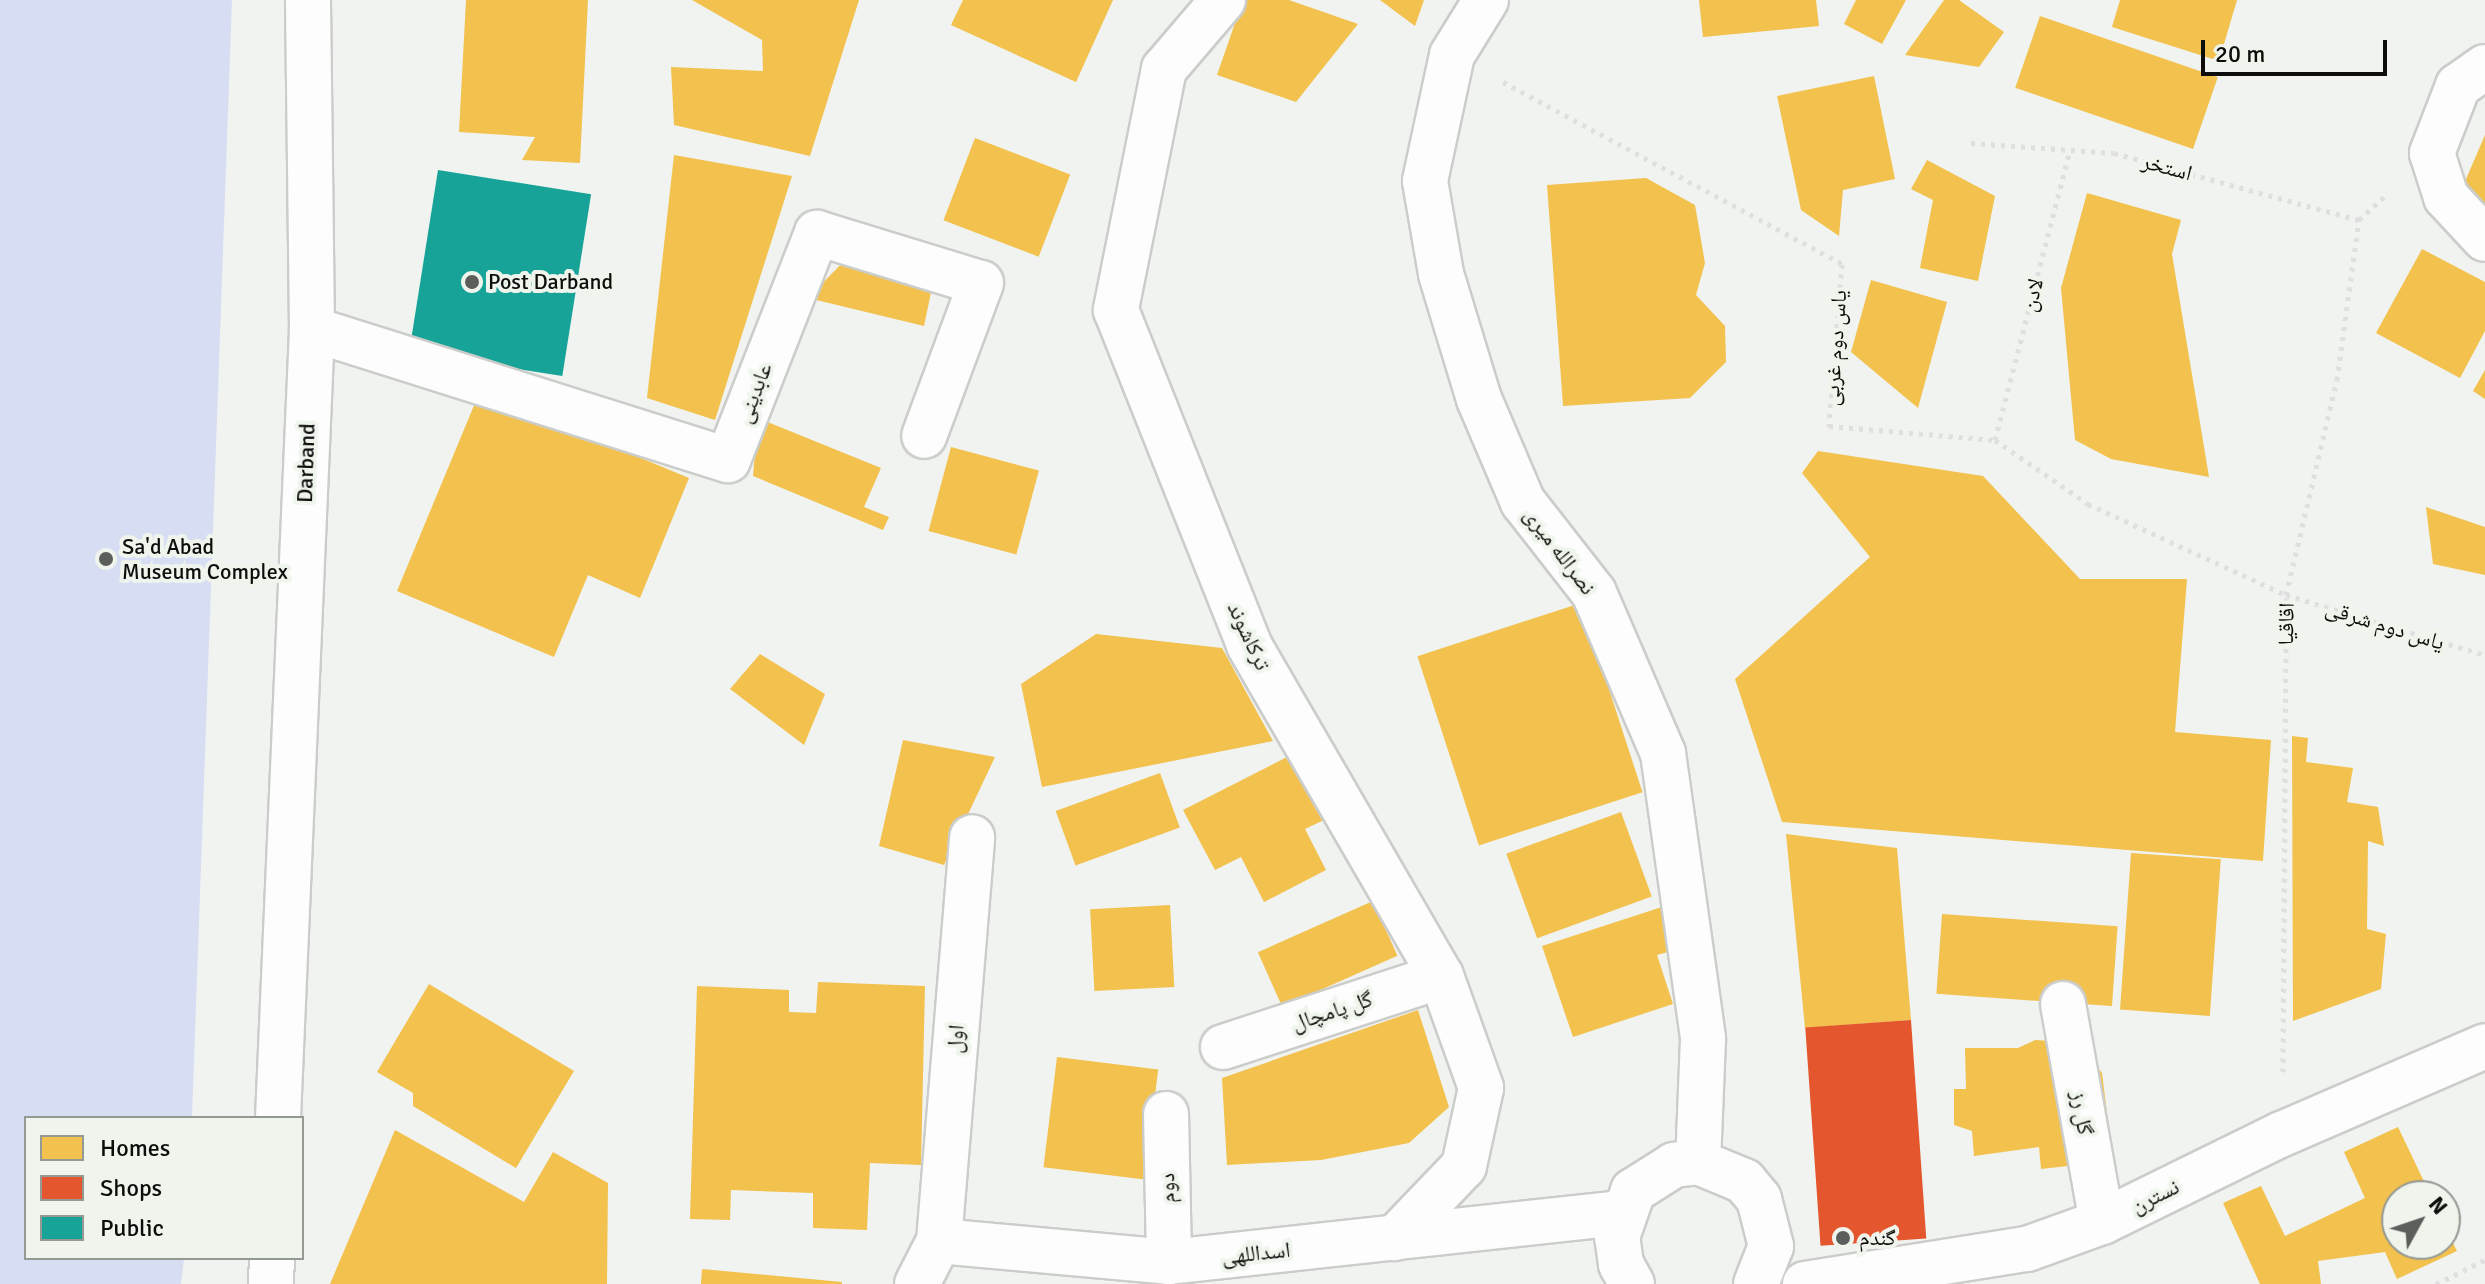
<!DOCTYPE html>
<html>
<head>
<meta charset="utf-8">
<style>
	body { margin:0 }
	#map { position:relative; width:2485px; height:1284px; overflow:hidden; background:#f0f3ef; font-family:Signika,"Noto Naskh Arabic",sans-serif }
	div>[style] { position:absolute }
	.green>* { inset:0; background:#d7def4 }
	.homes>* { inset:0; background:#f2c14e; transform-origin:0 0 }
	.shops>* { inset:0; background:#e4572e; transform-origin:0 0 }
	.public>* { inset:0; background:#17a398; transform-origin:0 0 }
	.path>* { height:5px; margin-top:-2.5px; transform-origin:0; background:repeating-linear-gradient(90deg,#dedfde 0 4px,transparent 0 10px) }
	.roads { filter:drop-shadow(2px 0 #cbcdca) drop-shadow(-2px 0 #cbcdca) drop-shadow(0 2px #cbcdca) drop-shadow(0 -2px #cbcdca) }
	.minor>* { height:44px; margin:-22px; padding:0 22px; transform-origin:22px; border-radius:22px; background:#fdfdfd }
	.major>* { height:44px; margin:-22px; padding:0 22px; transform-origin:22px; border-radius:22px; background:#fdfdfd }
	.dots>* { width:22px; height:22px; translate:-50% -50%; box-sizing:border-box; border:4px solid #eff5ed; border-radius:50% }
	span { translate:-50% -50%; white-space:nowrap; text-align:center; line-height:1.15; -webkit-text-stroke:8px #eff5ed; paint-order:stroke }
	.street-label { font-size:22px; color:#0d0e0c }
	.poi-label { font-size:22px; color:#0d0e0c }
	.left { translate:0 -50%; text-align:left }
	.legend { position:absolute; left:24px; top:1116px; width:280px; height:144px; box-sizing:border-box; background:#eff5ed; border:2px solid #959993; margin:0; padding:10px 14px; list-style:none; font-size:24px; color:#0d0e0c }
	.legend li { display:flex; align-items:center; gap:16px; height:40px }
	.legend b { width:40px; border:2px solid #959993 }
	.north { position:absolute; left:2381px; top:1180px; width:80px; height:80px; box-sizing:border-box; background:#eff5ed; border:2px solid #959993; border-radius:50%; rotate:50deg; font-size:22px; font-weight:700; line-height:32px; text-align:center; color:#0d0e0c }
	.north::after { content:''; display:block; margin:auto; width:28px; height:36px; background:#5c5e5b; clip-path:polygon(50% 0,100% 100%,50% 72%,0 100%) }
	.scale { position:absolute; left:2201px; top:40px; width:186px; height:36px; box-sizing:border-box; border:4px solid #0d0e0c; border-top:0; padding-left:10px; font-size:24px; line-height:28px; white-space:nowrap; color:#0d0e0c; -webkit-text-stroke:6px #eff5ed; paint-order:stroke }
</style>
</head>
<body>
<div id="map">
	<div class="green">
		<i style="clip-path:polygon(0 0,232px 0,192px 1118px,26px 1118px,26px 1258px,184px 1258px,181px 1284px,0 1284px)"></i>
	</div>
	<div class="homes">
		<i style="clip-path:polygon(466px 0,588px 0,580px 163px,522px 160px,535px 137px,459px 132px)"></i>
		<i style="clip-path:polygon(692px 0,859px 0,810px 156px,674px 125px,671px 67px,763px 71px,762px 40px)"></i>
		<i style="clip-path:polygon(963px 0,1113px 0,1076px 82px,951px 25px)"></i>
		<i style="clip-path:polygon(1243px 0,1289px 0,1358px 24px,1296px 102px,1217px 75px)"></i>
		<i style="clip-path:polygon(1380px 0,1424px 0,1415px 26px)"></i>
		<i style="clip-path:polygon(1699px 0,1816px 0,1819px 26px,1703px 37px)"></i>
		<i style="clip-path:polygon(1856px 0,1906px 0,1882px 44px,1844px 24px)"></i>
		<i style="clip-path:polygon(1944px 0,1959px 0,2004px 32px,1979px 67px,1905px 55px)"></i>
		<i style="clip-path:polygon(2120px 0,2237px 0,2219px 61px,2112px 27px)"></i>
		<i style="left:2040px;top:16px;width:188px;height:76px;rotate:19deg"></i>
		<i style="clip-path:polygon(1874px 76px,1895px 179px,1843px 190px,1839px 236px,1801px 210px,1777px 96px)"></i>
		<i style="clip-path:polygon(2485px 135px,2485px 213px,2457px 200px)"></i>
		<i style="left:975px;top:138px;width:102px;height:88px;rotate:21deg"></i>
		<i style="clip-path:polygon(674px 155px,792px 176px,715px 420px,647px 398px)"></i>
		<i style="clip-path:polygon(1927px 160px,1995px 196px,1978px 281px,1920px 268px,1933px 200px,1911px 189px)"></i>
		<i style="clip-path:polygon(1646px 178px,1695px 205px,1705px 263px,1696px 295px,1725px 326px,1726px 362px,1690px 398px,1563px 406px,1547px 185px)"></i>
		<i style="clip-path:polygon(2087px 193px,2181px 220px,2172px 254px,2209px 477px,2111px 459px,2075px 440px,2061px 288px)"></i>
		<i style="clip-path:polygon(2422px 249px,2485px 282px,2485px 331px,2460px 378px,2376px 333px)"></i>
		<i style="clip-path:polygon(849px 256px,934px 278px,924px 326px,808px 298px)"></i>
		<i style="clip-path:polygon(1871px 280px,1947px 302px,1918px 408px,1851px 352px)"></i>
		<i style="clip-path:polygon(2485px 370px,2485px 399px,2473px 391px)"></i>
		<i style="clip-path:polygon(480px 391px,689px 478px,640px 598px,588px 575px,554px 657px,397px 591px)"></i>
		<i style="clip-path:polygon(758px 418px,881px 468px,864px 507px,889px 517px,883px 530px,753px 476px)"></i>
		<i style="left:951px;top:447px;width:91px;height:87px;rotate:15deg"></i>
		<i style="clip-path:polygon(1818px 451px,1983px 476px,2080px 579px,2187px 579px,2175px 732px,2271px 740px,2263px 861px,1782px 822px,1735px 679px,1870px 557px,1802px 473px)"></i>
		<i style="clip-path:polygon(2426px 507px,2485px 527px,2485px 575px,2433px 564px)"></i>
		<i style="left:1581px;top:603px;width:199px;height:172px;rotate:72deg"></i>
		<i style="clip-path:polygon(1096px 634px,1222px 648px,1273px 741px,1042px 787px,1021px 684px)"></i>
		<i style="clip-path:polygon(760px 654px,825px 694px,804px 745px,730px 689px)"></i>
		<i style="clip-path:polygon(2292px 736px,2308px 738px,2306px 762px,2353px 768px,2347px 802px,2378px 807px,2384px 846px,2368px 841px,2367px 929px,2386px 934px,2381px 989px,2293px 1021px)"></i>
		<i style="clip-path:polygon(903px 740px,995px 757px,944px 865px,879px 846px)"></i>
		<i style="clip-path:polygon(1293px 754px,1326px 819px,1305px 829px,1326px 870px,1264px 902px,1241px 857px,1215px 870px,1183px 810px)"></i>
		<i style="left:1160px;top:773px;width:58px;height:111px;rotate:70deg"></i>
		<i style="left:1621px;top:812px;width:90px;height:122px;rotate:70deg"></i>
		<i style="clip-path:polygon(1786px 834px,1897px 848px,1911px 1020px,1805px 1028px)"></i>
		<i style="left:2131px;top:853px;width:90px;height:157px;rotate:4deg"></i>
		<i style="left:1373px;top:901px;width:60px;height:126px;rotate:66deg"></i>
		<i style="left:1170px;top:905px;width:82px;height:80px;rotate:87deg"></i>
		<i style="clip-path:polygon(1668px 905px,1682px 948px,1657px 955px,1673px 1004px,1573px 1037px,1542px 946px)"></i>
		<i style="left:1942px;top:914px;width:176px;height:80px;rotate:4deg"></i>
		<i style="clip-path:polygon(818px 982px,925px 986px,921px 1165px,870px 1163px,867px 1230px,813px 1228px,813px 1193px,731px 1190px,730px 1220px,690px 1219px,697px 986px,789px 990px,789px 1012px,816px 1013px)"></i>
		<i style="clip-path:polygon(429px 984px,574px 1071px,516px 1168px,413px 1106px,413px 1093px,377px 1072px)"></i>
		<i style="clip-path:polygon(1418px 1010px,1449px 1107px,1409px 1143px,1321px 1160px,1227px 1165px,1222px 1078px)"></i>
		<i style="clip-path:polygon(2035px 1040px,2080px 1043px,2102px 1073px,2113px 1161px,2041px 1169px,2039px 1147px,1974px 1156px,1972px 1131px,1954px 1125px,1954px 1089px,1966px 1089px,1965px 1048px,2018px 1048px)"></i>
		<i style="left:1057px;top:1057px;width:102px;height:111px;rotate:7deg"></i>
		<i style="clip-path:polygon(2398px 1127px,2431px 1196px,2397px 1196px,2397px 1244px,2445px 1244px,2445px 1227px,2457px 1251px,2397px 1279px,2385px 1252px,2318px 1261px,2321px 1284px,2260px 1284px,2223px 1203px,2261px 1186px,2285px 1236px,2365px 1198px,2344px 1152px)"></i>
		<i style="clip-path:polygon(395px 1130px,524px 1202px,553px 1152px,608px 1183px,607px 1284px,330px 1284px)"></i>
		<i style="clip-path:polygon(702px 1269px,842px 1282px,842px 1284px,701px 1284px)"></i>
	</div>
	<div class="shops">
		<i style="left:1911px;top:1020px;width:219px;height:106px;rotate:86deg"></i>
	</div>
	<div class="public">
		<i style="left:438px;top:170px;width:155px;height:184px;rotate:9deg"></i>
	</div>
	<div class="path">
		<i style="left:1503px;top:82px;width:385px;rotate:28.2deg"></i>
		<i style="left:1842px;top:264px;width:163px;rotate:94.6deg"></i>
		<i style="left:1829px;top:426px;width:167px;rotate:4.8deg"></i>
		<i style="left:1995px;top:440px;width:113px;rotate:34.5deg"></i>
		<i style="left:2088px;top:504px;width:218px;rotate:24.7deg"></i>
		<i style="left:2286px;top:595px;width:208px;rotate:16.8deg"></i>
		<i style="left:1971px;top:143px;width:143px;rotate:4deg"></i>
		<i style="left:2114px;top:153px;width:254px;rotate:15.3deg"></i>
		<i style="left:1995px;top:440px;width:300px;rotate:-75.5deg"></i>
		<i style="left:2283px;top:1072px;width:477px;rotate:-89.6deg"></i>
		<i style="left:2286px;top:595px;width:221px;rotate:-76.7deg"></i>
		<i style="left:2337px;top:380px;width:162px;rotate:-82.2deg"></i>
		<i style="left:2359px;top:220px;width:38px;rotate:-43deg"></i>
		<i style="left:2436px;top:1284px;width:55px;rotate:-26.1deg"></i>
	</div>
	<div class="roads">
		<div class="minor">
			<i style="left:1223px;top:0;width:91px;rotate:130.5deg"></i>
			<i style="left:1164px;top:69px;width:246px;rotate:101.3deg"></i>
			<i style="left:1116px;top:310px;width:360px;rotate:68.3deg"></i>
			<i style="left:1249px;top:645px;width:383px;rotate:59.9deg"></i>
			<i style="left:1441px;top:976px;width:119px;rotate:70.3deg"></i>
			<i style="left:1481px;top:1088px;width:80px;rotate:102.3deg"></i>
			<i style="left:1464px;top:1166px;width:100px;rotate:133.8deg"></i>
			<i style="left:1486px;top:0;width:65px;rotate:121.7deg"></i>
			<i style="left:1452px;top:55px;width:129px;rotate:102.1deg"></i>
			<i style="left:1425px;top:181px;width:94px;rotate:80.2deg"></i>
			<i style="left:1441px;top:274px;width:131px;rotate:73.1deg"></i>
			<i style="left:1479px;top:399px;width:112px;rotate:66.9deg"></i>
			<i style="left:1523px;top:502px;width:115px;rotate:52deg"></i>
			<i style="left:1594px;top:593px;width:174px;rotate:66.7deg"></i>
			<i style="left:1663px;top:753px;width:289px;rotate:82deg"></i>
			<i style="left:1703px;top:1039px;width:123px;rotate:92.3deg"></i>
			<i style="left:2485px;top:67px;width:33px;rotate:145deg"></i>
			<i style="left:2458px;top:86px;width:72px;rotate:111.2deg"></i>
			<i style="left:2432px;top:153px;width:46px;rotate:72.3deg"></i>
			<i style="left:2446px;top:197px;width:57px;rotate:47.1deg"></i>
			<i style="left:312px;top:329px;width:436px;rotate:17.5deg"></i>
			<i style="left:728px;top:460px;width:244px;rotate:-68.6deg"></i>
			<i style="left:817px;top:233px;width:171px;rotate:17deg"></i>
			<i style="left:981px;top:283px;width:163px;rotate:110.4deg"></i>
			<i style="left:2063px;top:1004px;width:221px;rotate:79.9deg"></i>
			<i style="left:1223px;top:1047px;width:229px;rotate:-18deg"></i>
			<i style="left:1166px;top:1114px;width:148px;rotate:88.8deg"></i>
			<i style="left:939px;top:1241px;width:405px;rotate:-85.3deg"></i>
			<i style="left:917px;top:1284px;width:48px;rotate:-62.9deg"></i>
			<i style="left:939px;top:1241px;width:231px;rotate:5.2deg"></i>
			<i style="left:1169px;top:1262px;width:456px;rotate:-6.2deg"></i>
			<i style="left:1632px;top:1284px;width:23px;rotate:-119deg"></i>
			<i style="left:1621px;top:1264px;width:27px;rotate:-98deg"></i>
			<i style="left:1617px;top:1237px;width:49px;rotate:-70.8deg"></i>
			<i style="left:1633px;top:1191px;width:49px;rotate:-32.4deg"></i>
			<i style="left:1674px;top:1165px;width:24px;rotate:-7deg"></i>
			<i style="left:1698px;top:1162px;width:50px;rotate:22.4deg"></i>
			<i style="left:1744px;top:1181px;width:23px;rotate:50deg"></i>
			<i style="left:1759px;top:1199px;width:49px;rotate:75.7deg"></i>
			<i style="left:1771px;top:1246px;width:41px;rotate:111.5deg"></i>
			<i style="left:1805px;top:1284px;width:225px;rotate:-9deg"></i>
			<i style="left:2027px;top:1249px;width:80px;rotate:-19.8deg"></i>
			<i style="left:2102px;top:1222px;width:200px;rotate:-26.1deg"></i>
			<i style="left:2282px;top:1134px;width:221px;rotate:-23.4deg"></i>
		</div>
		<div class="major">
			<i style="left:278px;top:1118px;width:790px;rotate:-87.53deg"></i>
			<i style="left:312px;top:329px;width:329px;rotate:-90.7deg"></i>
			<i style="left:271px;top:1284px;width:26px;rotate:-88deg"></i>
		</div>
	</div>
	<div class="dots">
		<i style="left:472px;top:282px;background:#5c5e5b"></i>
		<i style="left:106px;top:559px;background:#5c5e5b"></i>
		<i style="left:1843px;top:1238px;background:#5c5e5b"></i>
	</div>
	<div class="street-label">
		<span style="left:2167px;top:167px;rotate:15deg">استخر</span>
		<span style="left:2032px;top:295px;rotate:-76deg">لادن</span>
		<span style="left:1835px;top:348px;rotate:-86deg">یاس دوم غربی</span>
		<span style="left:754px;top:393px;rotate:-69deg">عابدینی</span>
		<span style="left:306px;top:463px;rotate:-88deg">Darband</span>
		<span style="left:1560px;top:551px;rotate:53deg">نصرالله میری</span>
		<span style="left:2286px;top:624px;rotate:-89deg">اقاقیا</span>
		<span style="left:2385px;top:625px;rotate:17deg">یاس دوم شرقی</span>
		<span style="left:1249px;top:636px;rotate:65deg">ترکاشوند</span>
		<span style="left:1332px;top:1011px;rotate:-18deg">گل پامچال</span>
		<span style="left:955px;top:1039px;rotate:-85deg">اول</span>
		<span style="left:2082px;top:1113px;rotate:80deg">گل رز</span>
		<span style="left:1167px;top:1188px;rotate:-91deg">دوم</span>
		<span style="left:2155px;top:1196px;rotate:-26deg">نسترن</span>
		<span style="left:1256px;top:1253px;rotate:-6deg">اسداللهی</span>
	</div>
	<div class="poi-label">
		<span class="left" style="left:488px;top:282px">Post Darband</span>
		<span class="left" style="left:122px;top:559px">Sa'd Abad<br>Museum Complex</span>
		<span class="left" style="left:1859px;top:1238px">گندم</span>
	</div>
	<ul class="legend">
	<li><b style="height:22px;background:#f2c14e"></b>Homes</li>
	<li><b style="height:22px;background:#e4572e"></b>Shops</li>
	<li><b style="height:22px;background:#17a398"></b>Public</li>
	</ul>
	<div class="north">N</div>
	<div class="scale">20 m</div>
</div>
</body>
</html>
